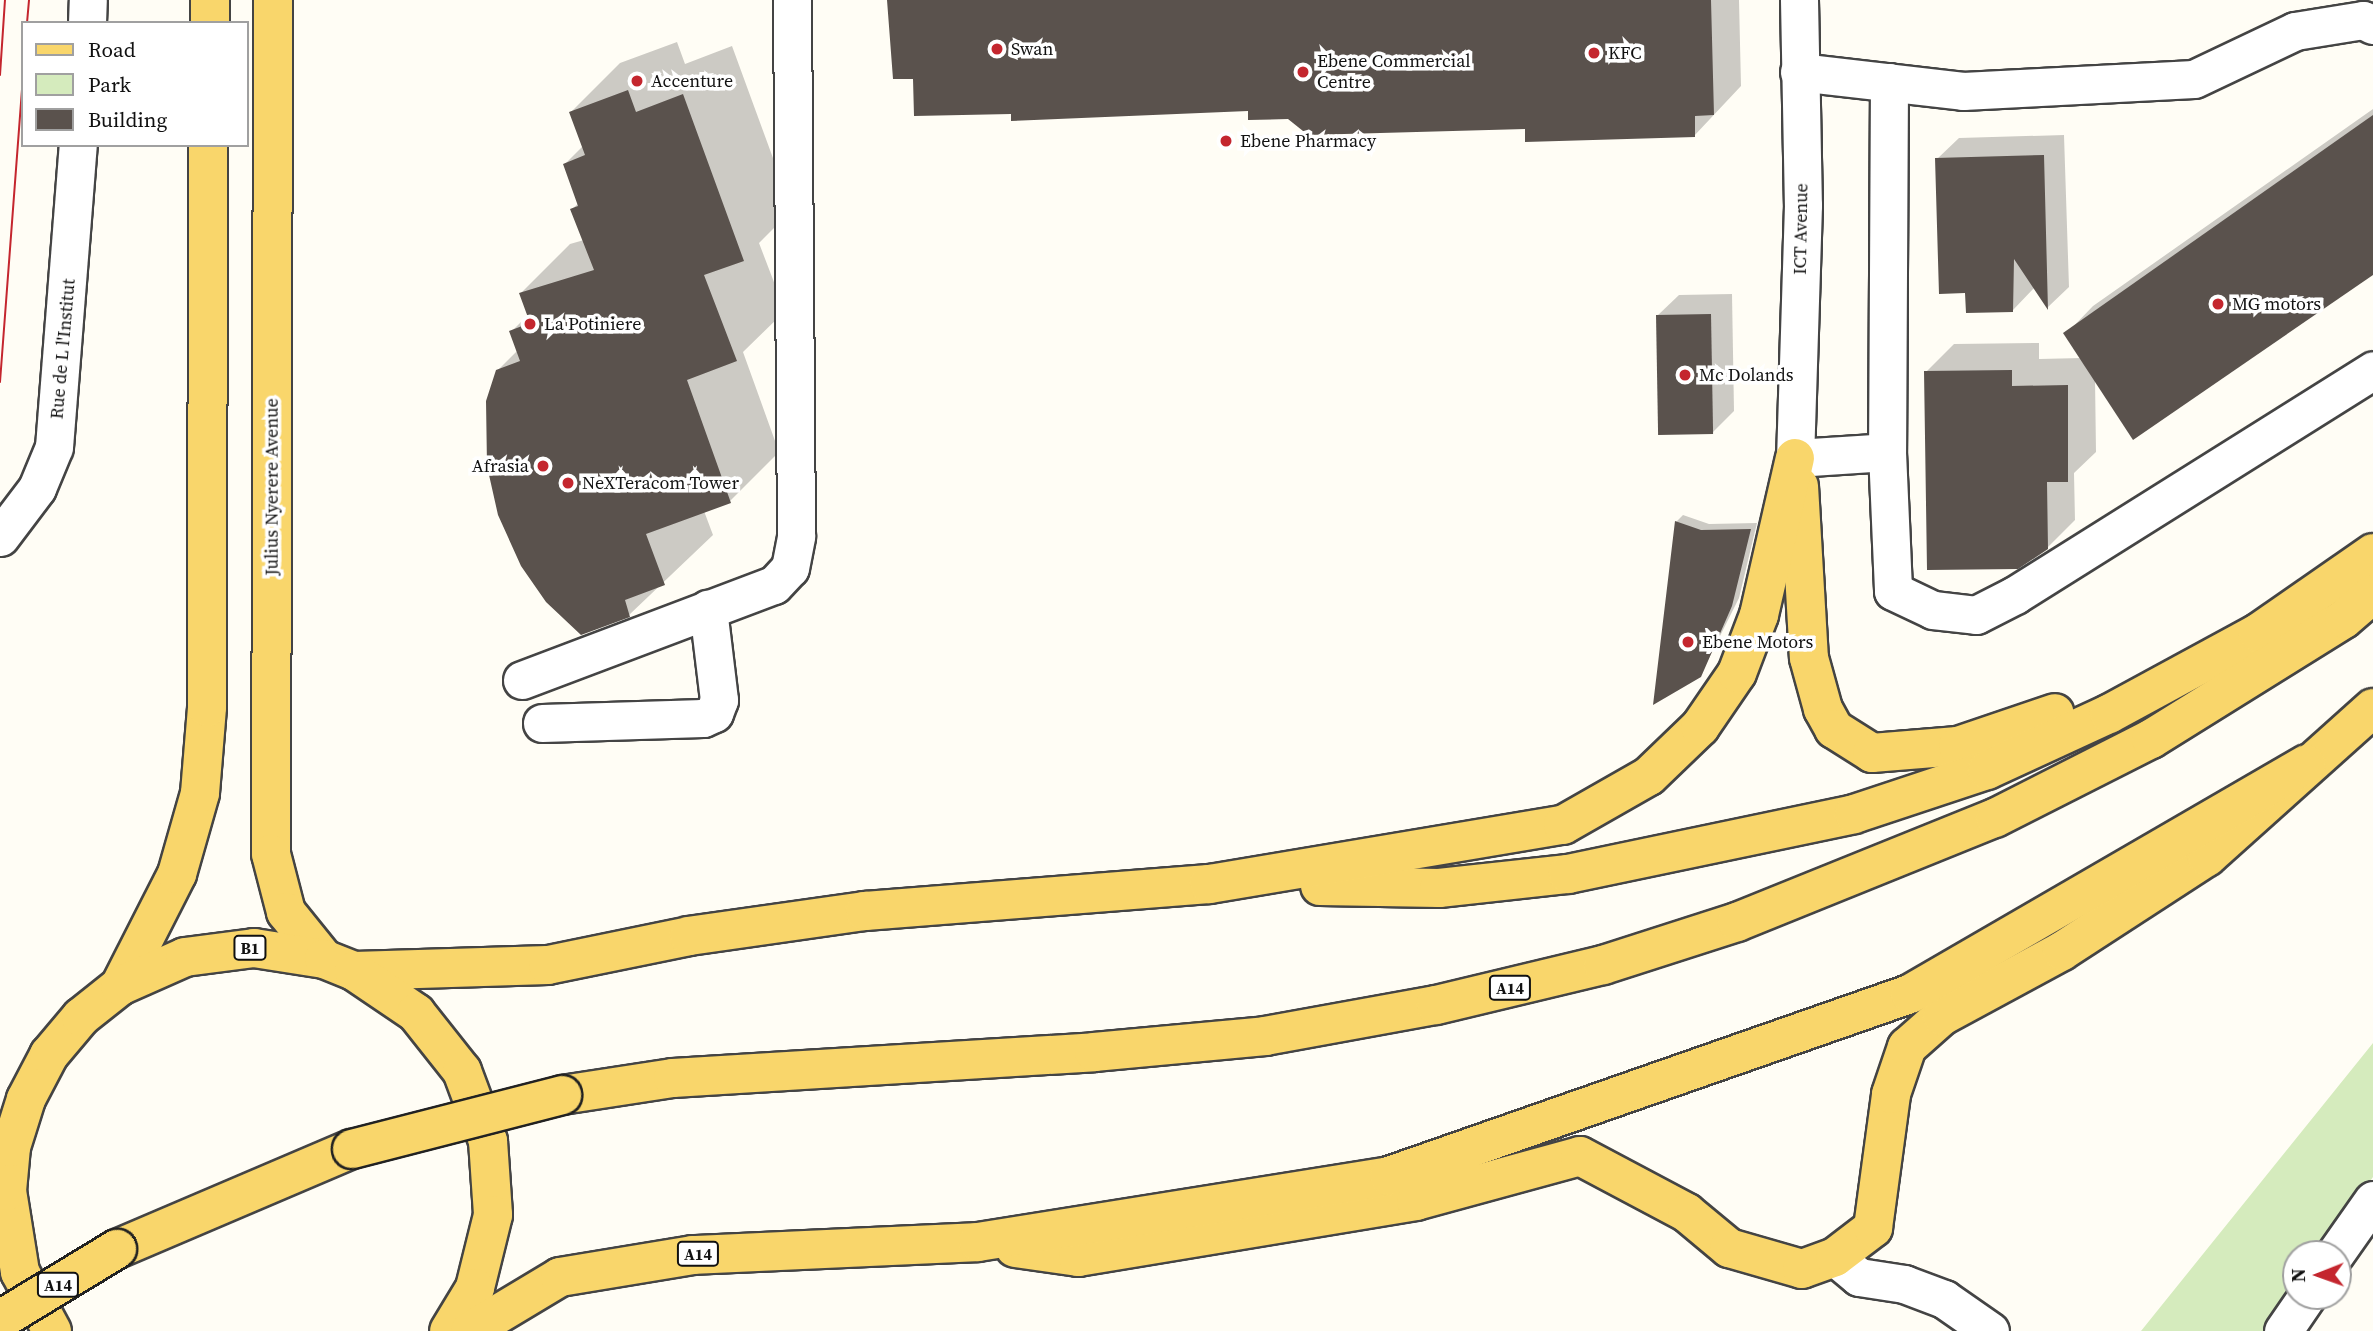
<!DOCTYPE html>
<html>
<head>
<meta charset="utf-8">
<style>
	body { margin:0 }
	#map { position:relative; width:2373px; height:1331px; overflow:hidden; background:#fffdf5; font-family:"Source Serif 4",serif }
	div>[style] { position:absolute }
	.green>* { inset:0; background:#d5ebbd }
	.shadow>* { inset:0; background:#0003 }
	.building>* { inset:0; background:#5a524d; transform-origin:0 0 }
	.roads { filter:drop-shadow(2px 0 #444) drop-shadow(-2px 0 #444) drop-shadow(0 2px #444) drop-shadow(0 -2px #444) }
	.minor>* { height:37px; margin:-18.5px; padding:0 18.5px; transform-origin:18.5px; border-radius:18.5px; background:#fff }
	.major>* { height:38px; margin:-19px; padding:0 19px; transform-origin:19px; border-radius:19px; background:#f9d66b }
	.tram>* { height:2px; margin:-1px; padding:0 1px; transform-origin:1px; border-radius:1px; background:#c4262e }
	.bridges { filter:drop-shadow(2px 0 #222) drop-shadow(-2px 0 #222) drop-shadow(0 2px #222) drop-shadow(0 -2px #222) }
	.major-bridge>* { height:38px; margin:-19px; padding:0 19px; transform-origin:19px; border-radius:19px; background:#f9d66b }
	.dots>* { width:19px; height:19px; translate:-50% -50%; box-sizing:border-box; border:4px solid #fff; border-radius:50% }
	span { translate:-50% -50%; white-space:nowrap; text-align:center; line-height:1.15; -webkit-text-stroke:7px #fff; paint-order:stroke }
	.shield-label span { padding:2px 5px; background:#fff; border:2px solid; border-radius:5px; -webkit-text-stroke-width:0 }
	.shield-label { font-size:16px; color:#111; font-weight:700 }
	.poi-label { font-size:18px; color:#111 }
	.left { translate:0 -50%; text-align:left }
	.right { translate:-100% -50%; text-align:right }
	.street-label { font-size:18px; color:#111 }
	.legend { position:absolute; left:21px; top:21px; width:228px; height:126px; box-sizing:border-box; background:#fff; border:2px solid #a0a0a0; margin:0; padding:9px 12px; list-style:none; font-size:21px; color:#111 }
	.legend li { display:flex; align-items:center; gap:14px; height:35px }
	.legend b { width:35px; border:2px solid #a0a0a0 }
	.north { position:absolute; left:2282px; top:1240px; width:70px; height:70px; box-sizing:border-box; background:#fff; border:2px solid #a0a0a0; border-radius:50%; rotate:269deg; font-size:19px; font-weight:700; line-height:28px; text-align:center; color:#111 }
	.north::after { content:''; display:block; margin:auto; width:24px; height:32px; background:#c4262e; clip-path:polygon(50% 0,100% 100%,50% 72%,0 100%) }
</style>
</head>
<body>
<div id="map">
	<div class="green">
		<i style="clip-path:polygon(2373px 1043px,2373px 1177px,2318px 1254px,2296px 1254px,2296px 1285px,2263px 1331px,2141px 1331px)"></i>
	</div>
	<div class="shadow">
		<i style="clip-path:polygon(890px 0,1739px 0,1741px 86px,1694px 136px,1289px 118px,1250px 109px,1012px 112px,915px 77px)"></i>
		<i style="clip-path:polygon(677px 42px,685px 64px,732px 46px,792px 210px,759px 243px,785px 311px,743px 352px,779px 452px,730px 501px,704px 511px,713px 535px,629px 615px,497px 371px,518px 350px,511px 332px,528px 315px,521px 293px,570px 244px,584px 240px,572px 209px,579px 203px,565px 164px,584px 145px,571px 112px,620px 63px)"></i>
		<i style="clip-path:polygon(2373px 109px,2373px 273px,2095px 378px,2096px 452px,2074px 473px,2075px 520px,2047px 548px,1926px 372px,1954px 344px,2039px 343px,2039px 359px,2082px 358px,2066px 334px,2093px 306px)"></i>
		<i style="clip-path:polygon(2064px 135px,2069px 287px,2048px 307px,2035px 287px,2013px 310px,1967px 291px,1937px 159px,1959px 138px)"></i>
		<i style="clip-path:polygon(1732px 294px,1734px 411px,1713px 432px,1657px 316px,1679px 295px)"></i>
		<i style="clip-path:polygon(1683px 515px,1709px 524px,1757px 523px,1739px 598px,1700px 676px,1676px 522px)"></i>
	</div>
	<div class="building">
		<i style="clip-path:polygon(887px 0,1711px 0,1714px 115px,1695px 116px,1695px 137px,1525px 142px,1525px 129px,1308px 135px,1288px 119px,1248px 120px,1248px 111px,1011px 121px,1011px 114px,914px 116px,913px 79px,893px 79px)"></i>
		<i style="clip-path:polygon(628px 90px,636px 112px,683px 94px,744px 261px,704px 275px,737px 361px,687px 380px,731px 503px,646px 534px,665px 585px,625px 600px,630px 617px,581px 635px,546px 602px,521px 566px,498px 515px,487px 466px,486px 401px,496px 370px,520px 361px,509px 331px,530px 323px,519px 293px,594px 270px,570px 209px,578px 206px,563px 164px,585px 155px,569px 112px)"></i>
		<i style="clip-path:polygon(2373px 115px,2373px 275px,2133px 440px,2063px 333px)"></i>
		<i style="clip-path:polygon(2044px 155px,2048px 310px,2014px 259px,2013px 312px,1966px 313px,1965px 293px,1939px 294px,1935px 158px)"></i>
		<i style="left:1711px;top:314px;width:120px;height:55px;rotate:89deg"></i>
		<i style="clip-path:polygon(2012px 370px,2012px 386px,2068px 385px,2068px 482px,2047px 482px,2048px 549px,2018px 569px,1927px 570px,1924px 371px)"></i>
		<i style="clip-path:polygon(1675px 521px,1701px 530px,1751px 529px,1732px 606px,1701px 677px,1653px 705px)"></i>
	</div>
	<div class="roads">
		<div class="minor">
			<i style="left:1799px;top:0;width:205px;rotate:88.9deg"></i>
			<i style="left:1803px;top:205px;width:253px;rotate:91.8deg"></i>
			<i style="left:1795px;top:458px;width:92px;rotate:-3.7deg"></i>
			<i style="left:87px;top:23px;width:23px;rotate:-88deg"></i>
			<i style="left:1799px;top:72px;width:165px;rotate:6.6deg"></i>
			<i style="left:1963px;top:91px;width:231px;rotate:-3deg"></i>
			<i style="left:2194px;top:79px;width:112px;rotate:-25.4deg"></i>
			<i style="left:2295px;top:31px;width:69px;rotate:-9.2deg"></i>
			<i style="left:2363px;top:20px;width:11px;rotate:27deg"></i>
			<i style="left:1889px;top:82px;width:370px;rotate:90.3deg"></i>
			<i style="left:1887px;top:452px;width:139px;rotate:87.5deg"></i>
			<i style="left:1893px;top:591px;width:44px;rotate:25.4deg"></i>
			<i style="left:1933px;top:610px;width:43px;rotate:6.6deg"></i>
			<i style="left:1976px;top:615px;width:44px;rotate:-27.1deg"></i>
			<i style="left:2015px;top:595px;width:423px;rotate:-32.1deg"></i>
			<i style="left:0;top:537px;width:61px;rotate:-52.9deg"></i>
			<i style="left:37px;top:488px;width:44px;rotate:-67.5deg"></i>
			<i style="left:54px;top:447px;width:303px;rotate:-85.5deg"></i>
			<i style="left:522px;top:680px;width:269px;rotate:-20.7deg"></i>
			<i style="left:774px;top:585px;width:23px;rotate:-47deg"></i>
			<i style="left:790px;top:568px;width:33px;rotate:-79deg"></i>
			<i style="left:796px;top:536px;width:536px;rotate:-90.43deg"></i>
			<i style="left:542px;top:723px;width:161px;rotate:-1.8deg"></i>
			<i style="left:703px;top:718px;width:12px;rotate:-24deg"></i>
			<i style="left:714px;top:713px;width:14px;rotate:-69deg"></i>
			<i style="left:719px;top:700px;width:92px;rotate:-96.9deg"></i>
			<i style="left:2335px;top:1254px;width:66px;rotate:-54.9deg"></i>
			<i style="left:1835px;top:1257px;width:31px;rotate:40deg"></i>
			<i style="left:1859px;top:1277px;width:46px;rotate:8.8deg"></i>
			<i style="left:1904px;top:1284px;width:43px;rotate:20.6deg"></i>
			<i style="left:1944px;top:1299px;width:56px;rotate:34.8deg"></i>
			<i style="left:2283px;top:1331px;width:42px;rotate:-55.6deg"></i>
		</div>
		<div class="major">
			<i style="left:273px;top:0;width:854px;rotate:90.13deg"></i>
			<i style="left:271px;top:854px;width:60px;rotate:75.5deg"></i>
			<i style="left:286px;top:912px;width:60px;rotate:51deg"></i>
			<i style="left:210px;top:23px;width:23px;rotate:-90deg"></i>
			<i style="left:1799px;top:486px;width:172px;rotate:86.7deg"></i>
			<i style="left:1809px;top:658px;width:53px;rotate:74.6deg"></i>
			<i style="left:1823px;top:709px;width:23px;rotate:61deg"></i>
			<i style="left:1834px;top:729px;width:45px;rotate:32.3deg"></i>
			<i style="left:1872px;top:753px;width:86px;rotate:-4.7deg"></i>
			<i style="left:1958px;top:746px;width:102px;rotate:-18.8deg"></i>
			<i style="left:1320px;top:886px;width:119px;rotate:1deg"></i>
			<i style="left:1439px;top:888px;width:130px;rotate:-6.2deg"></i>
			<i style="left:1568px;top:874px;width:292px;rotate:-11.8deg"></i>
			<i style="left:1854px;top:814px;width:140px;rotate:-18.3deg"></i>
			<i style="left:1987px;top:770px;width:134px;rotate:-24.7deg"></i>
			<i style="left:2109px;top:714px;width:170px;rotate:-28.5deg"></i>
			<i style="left:2258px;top:633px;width:140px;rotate:-34.8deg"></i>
			<i style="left:354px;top:971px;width:194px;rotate:-1.8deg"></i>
			<i style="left:548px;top:965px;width:144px;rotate:-11.6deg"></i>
			<i style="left:689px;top:936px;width:178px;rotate:-8.1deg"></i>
			<i style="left:865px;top:911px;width:345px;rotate:-4.5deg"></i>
			<i style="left:1209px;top:884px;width:359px;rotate:-9.5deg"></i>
			<i style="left:1563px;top:825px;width:99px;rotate:-29.7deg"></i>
			<i style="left:1649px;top:776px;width:71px;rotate:-43.9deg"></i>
			<i style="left:1700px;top:727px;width:65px;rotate:-55.6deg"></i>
			<i style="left:1737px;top:673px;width:62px;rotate:-69.2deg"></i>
			<i style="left:1759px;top:615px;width:161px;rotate:-77.1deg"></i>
			<i style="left:120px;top:986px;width:126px;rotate:-63deg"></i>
			<i style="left:177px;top:874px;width:84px;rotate:-74.1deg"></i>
			<i style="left:200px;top:793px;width:86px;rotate:-85.3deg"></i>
			<i style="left:207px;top:707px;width:562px;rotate:-89.9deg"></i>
			<i style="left:562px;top:1095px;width:112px;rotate:-8.7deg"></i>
			<i style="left:673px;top:1078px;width:422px;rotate:-3.5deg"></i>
			<i style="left:1094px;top:1052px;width:172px;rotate:-5.3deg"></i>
			<i style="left:1265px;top:1036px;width:174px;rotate:-10.3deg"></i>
			<i style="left:1436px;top:1005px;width:172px;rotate:-13.5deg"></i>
			<i style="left:1603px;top:965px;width:141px;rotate:-17.8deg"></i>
			<i style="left:1737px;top:922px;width:278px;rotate:-22deg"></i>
			<i style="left:1995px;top:818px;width:175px;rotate:-26.9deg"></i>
			<i style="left:2151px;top:739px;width:227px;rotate:-31.9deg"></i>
			<i style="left:2344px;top:619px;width:38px;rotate:-41deg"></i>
			<i style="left:1015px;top:1248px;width:64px;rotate:8.1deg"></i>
			<i style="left:1078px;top:1257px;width:343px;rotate:-9.4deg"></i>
			<i style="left:1416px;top:1201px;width:170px;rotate:-15.3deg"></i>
			<i style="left:1580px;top:1156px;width:121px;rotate:28deg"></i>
			<i style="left:1687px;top:1213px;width:55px;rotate:39.8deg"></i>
			<i style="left:1729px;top:1248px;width:76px;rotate:16deg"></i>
			<i style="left:1802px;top:1269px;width:35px;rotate:-20deg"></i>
			<i style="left:1835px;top:1257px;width:48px;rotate:-37.3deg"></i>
			<i style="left:1873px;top:1228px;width:135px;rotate:-82.3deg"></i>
			<i style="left:1891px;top:1094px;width:50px;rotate:-71.2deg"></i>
			<i style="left:1907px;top:1047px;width:47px;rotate:-41.5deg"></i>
			<i style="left:1942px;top:1016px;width:136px;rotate:-28.4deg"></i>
			<i style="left:2062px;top:951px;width:173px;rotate:-33deg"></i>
			<i style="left:2207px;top:857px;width:223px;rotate:-41.9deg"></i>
			<i style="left:117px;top:1249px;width:255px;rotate:-23.1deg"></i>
			<i style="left:52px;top:1331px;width:67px;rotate:-118.5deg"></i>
			<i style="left:20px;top:1272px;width:82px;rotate:-99.1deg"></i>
			<i style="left:7px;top:1191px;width:44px;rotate:-84.8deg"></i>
			<i style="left:11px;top:1147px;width:50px;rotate:-72.6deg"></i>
			<i style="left:26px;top:1099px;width:50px;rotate:-62.4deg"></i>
			<i style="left:49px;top:1055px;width:50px;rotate:-49.9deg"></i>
			<i style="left:81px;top:1017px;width:50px;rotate:-38.5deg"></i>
			<i style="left:120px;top:986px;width:71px;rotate:-24deg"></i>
			<i style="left:185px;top:957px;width:70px;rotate:-7.4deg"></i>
			<i style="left:254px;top:948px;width:71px;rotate:8.9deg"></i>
			<i style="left:324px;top:959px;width:32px;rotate:22deg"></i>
			<i style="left:354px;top:971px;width:75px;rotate:34.1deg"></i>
			<i style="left:416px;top:1013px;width:74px;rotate:51.6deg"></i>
			<i style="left:462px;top:1071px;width:75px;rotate:69.6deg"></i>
			<i style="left:488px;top:1141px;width:74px;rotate:86.1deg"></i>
			<i style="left:493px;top:1215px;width:75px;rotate:103.9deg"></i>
			<i style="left:475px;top:1288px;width:50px;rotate:121.2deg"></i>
			<i style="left:470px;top:1331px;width:105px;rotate:-31deg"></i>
			<i style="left:560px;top:1277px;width:135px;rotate:-9.4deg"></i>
			<i style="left:693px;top:1255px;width:285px;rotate:-2.6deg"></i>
			<i style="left:978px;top:1242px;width:416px;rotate:-9.1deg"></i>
			<i style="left:1389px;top:1176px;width:552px;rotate:-19.26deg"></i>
			<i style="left:1910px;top:994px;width:458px;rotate:-30.1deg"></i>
		</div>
	</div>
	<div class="tram">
		<i style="left:27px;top:23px;width:23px;rotate:-85deg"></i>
		<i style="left:0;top:75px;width:75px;rotate:-86.2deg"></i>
		<i style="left:0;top:382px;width:305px;rotate:-85.7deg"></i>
	</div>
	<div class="bridges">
		<div class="major-bridge">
			<i style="left:352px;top:1149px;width:217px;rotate:-14.4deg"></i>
			<i style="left:0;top:1320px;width:137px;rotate:-31.3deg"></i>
		</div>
	</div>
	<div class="dots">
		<i style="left:997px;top:49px;background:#c4262e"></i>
		<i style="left:1594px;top:53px;background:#c4262e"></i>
		<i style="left:1303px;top:72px;background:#c4262e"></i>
		<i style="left:637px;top:81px;background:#c4262e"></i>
		<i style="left:1226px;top:141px;background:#c4262e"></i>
		<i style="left:2218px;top:304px;background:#c4262e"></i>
		<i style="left:530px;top:324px;background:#c4262e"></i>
		<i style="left:1685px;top:375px;background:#c4262e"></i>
		<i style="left:543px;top:466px;background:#c4262e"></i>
		<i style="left:568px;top:483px;background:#c4262e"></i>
		<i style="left:1688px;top:642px;background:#c4262e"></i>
	</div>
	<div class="shield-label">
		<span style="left:250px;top:948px">B1</span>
		<span style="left:1510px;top:988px">A14</span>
		<span style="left:698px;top:1254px">A14</span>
		<span style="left:58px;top:1285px">A14</span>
	</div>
	<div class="poi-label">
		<span class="left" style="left:1011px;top:49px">Swan</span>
		<span class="left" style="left:1608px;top:53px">KFC</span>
		<span class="left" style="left:1317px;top:72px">Ebene Commercial<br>Centre</span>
		<span class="left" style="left:651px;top:81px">Accenture</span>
		<span class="left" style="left:1240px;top:141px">Ebene Pharmacy</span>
		<span class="left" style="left:2232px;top:304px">MG motors</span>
		<span class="left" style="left:544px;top:324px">La Potiniere</span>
		<span class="left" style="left:1699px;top:375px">Mc Dolands</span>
		<span class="right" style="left:529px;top:466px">Afrasia</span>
		<span class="left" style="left:582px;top:483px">NeXTeracom Tower</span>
		<span class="left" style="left:1702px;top:642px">Ebene Motors</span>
	</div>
	<div class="street-label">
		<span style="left:1801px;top:229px;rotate:-89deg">ICT Avenue</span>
		<span style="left:63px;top:349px;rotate:-85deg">Rue de L l'Institut</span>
		<span style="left:272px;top:487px;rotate:-90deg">Julius Nyerere Avenue</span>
	</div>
	<ul class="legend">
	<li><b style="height:9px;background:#f9d66b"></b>Road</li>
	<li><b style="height:19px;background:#d5ebbd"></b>Park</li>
	<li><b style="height:19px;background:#5a524d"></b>Building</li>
	</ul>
	<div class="north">N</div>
</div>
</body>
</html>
